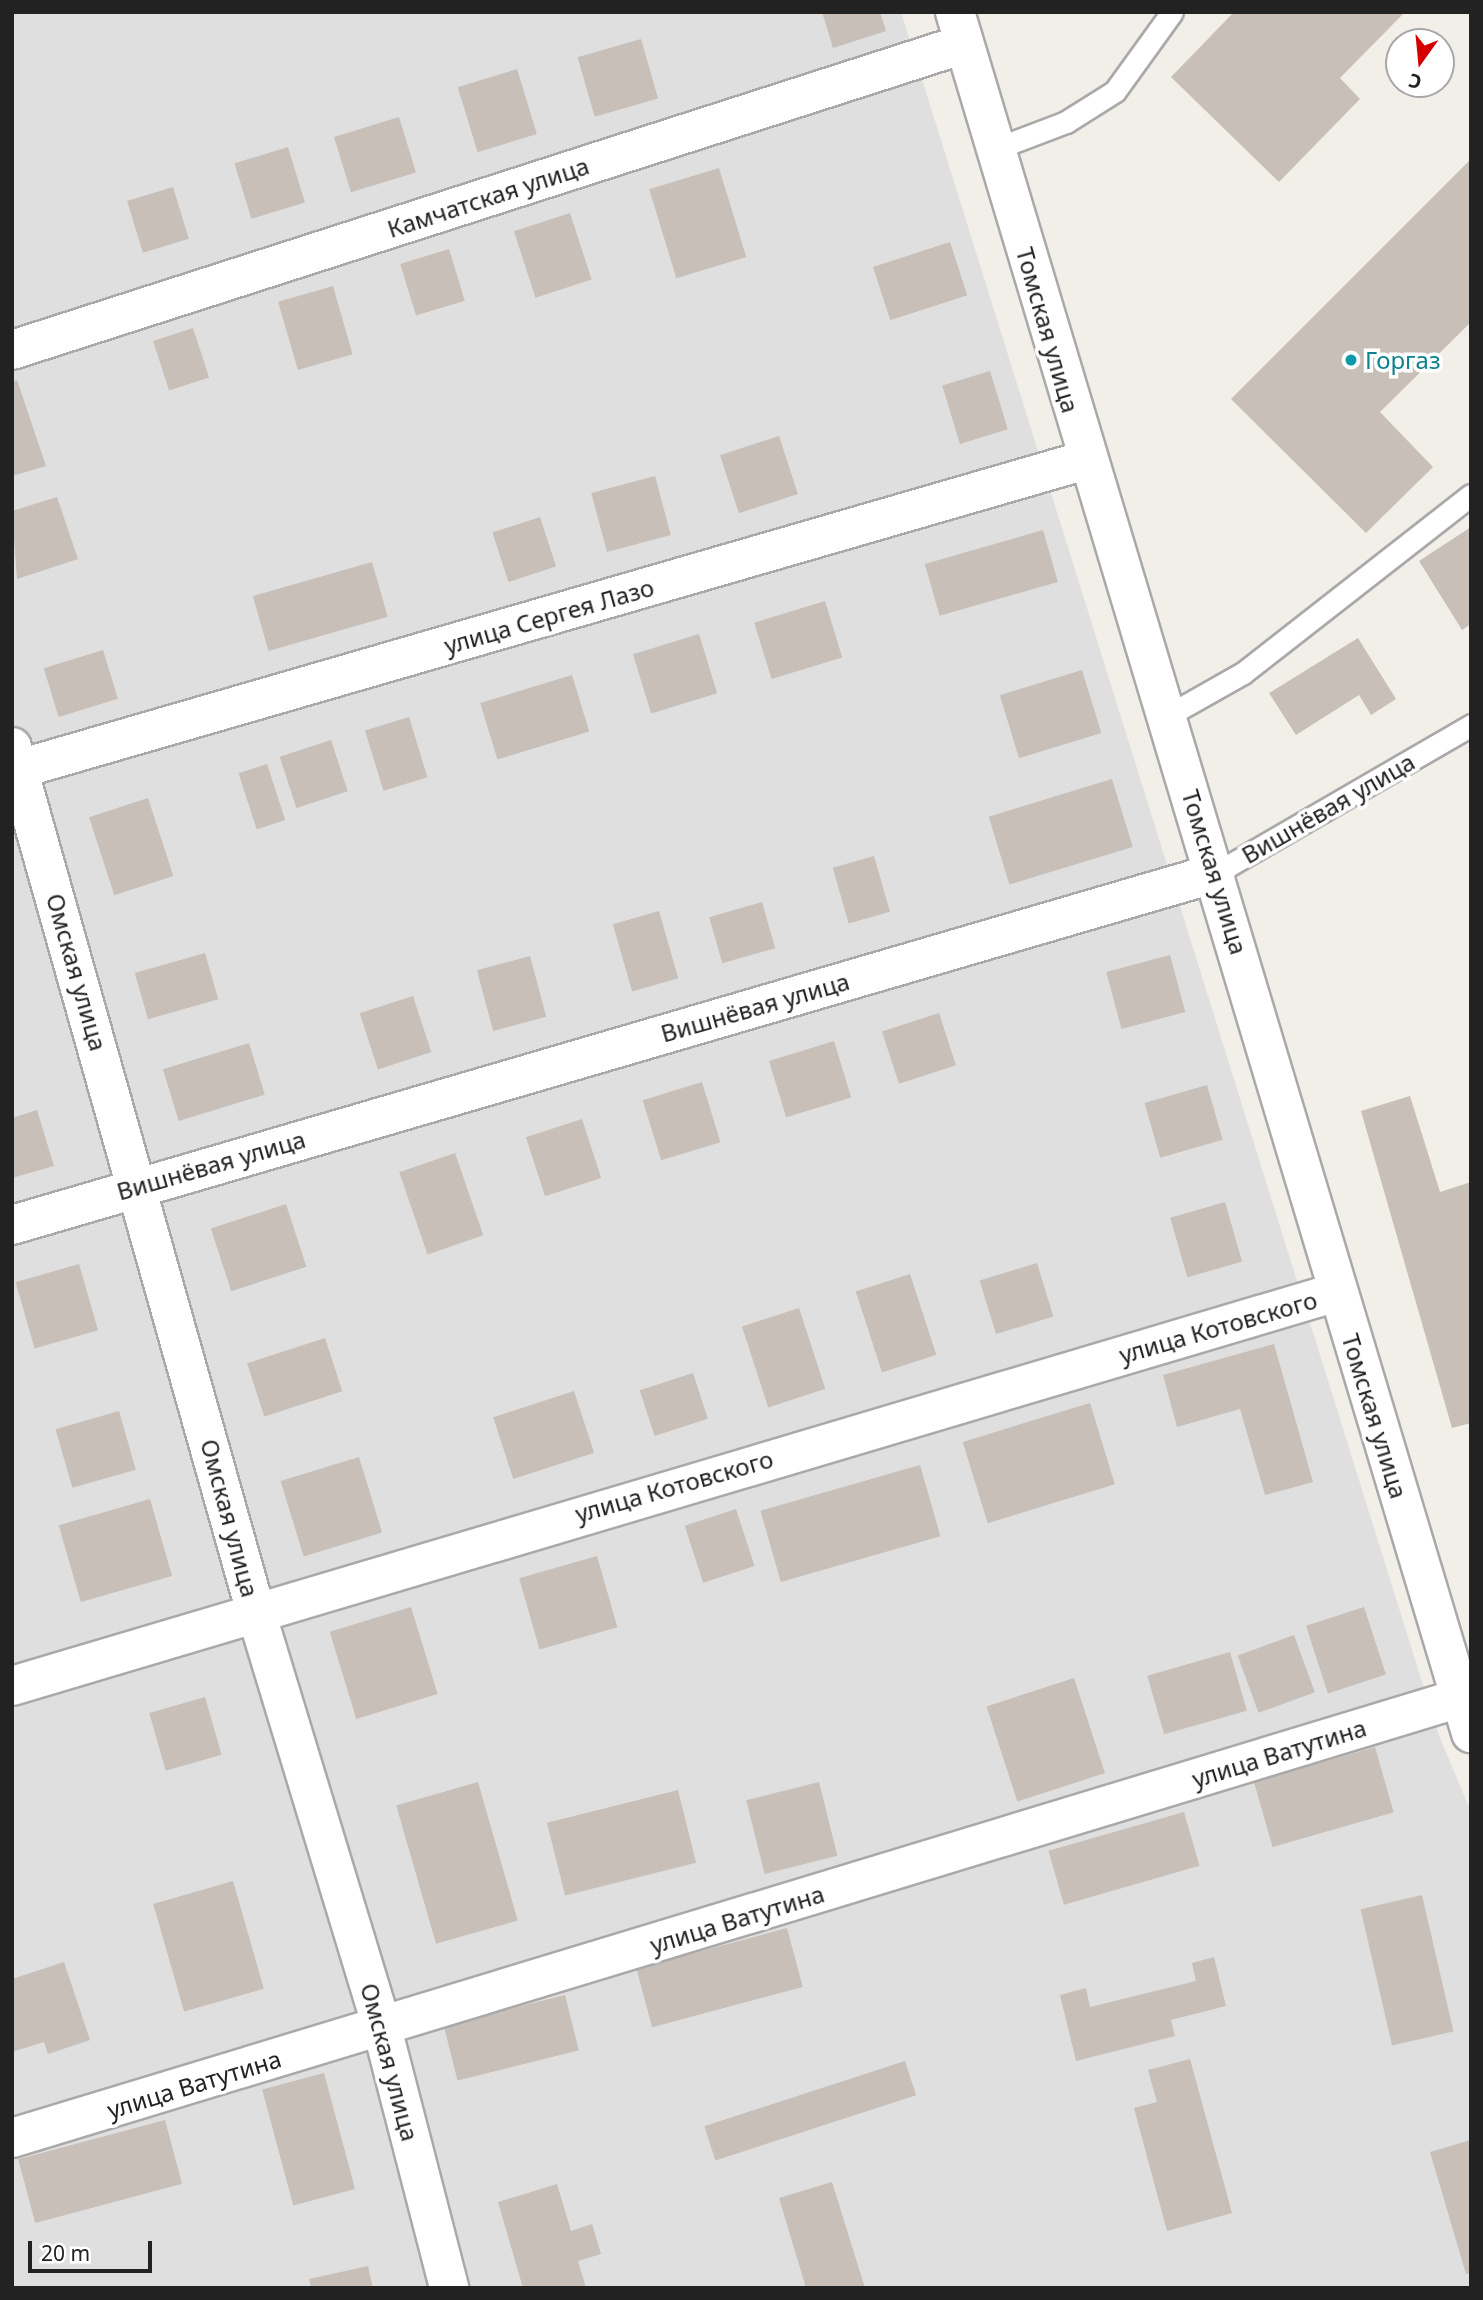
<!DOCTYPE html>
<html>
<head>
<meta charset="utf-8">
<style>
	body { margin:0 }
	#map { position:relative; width:1483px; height:2300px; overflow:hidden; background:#f2efe9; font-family:"Noto Sans",sans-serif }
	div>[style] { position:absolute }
	.residential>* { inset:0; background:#e0dfdf }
	.building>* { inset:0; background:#c7bfb8; transform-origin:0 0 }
	.roads { filter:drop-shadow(2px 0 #a9a9a9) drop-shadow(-2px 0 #a9a9a9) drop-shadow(0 2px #a9a9a9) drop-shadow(0 -2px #a9a9a9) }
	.service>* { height:21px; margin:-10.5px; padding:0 10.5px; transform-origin:10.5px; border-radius:10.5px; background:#fff }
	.minor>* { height:38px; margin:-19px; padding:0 19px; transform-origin:19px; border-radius:19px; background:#fff }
	.dots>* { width:19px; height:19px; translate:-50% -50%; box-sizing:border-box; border:4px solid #fff; border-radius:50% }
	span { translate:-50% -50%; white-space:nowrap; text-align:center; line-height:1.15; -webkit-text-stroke:7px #fff; paint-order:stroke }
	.street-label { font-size:24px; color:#222 }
	.culture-label { font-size:24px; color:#0d838f }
	.left { translate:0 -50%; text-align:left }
	.frame { position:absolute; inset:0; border:14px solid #222; pointer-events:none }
	.north { position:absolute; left:1385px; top:28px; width:70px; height:70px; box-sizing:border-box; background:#fff; border:2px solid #a7a7a7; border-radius:50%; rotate:195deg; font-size:19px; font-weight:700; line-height:28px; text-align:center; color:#222 }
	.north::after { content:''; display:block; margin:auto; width:24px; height:32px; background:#d40000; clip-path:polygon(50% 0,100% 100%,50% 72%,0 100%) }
	.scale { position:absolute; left:28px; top:2241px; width:124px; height:32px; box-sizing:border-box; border:4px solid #222; border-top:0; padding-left:9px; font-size:21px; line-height:24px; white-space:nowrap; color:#222; -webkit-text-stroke:5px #fff; paint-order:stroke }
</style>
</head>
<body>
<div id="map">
	<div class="residential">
		<i style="clip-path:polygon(12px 12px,901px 12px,1438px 1733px,1471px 1812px,1471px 2288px,12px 2288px)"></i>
	</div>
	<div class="building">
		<i style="clip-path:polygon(822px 12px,880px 12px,886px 31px,833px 48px)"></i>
		<i style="clip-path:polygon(1234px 12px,1405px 12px,1340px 78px,1360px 99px,1279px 182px,1171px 77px)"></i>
		<i style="left:641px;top:39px;width:62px;height:66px;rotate:74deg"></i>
		<i style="left:517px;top:69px;width:68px;height:62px;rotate:73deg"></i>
		<i style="left:399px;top:117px;width:58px;height:68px;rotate:73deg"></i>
		<i style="left:288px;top:147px;width:58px;height:56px;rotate:73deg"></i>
		<i style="clip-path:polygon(1469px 161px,1471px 322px,1380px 412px,1433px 467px,1366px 533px,1231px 399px)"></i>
		<i style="left:719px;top:168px;width:93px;height:73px;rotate:73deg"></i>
		<i style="left:173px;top:187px;width:54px;height:48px;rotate:73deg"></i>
		<i style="left:570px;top:213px;width:70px;height:59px;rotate:72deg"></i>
		<i style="left:950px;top:242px;width:56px;height:81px;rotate:72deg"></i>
		<i style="left:449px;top:249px;width:54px;height:51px;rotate:73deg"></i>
		<i style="left:333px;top:286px;width:71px;height:57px;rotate:74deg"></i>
		<i style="left:193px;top:328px;width:52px;height:42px;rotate:72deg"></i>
		<i style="left:990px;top:371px;width:61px;height:50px;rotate:73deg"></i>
		<i style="clip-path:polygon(17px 380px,46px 466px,12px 476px,12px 382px)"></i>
		<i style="left:779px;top:436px;width:61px;height:62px;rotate:72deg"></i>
		<i style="left:655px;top:476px;width:61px;height:66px;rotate:75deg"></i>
		<i style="clip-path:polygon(57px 497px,78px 559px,17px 579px,12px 511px)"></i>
		<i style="left:540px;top:517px;width:52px;height:50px;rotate:72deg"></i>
		<i style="clip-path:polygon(1471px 527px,1471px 624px,1462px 630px,1419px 561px)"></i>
		<i style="left:1043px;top:530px;width:54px;height:123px;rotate:74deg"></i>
		<i style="left:372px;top:562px;width:57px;height:124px;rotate:74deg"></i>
		<i style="left:825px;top:601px;width:59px;height:74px;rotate:73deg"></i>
		<i style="left:699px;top:634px;width:62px;height:69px;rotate:73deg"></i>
		<i style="clip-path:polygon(1358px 638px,1396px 699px,1371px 715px,1359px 695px,1296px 735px,1269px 693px)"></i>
		<i style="left:103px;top:650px;width:51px;height:62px;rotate:73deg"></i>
		<i style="left:1082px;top:670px;width:66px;height:86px;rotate:73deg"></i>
		<i style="left:572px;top:675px;width:59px;height:96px;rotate:73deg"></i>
		<i style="left:409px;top:717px;width:63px;height:46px;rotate:73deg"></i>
		<i style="left:331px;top:740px;width:54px;height:54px;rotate:72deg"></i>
		<i style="left:267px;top:764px;width:59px;height:30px;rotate:72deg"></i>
		<i style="left:1112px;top:779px;width:71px;height:129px;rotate:73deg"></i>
		<i style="left:148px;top:798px;width:82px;height:62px;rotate:72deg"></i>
		<i style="left:874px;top:856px;width:58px;height:43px;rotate:74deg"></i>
		<i style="left:762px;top:902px;width:48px;height:55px;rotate:74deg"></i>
		<i style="left:659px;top:911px;width:70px;height:48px;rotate:74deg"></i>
		<i style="left:205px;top:953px;width:48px;height:73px;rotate:74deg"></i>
		<i style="left:1170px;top:955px;width:59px;height:66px;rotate:75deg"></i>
		<i style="left:530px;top:956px;width:63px;height:55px;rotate:75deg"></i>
		<i style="left:413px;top:996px;width:59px;height:56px;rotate:72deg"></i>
		<i style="left:939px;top:1013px;width:55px;height:60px;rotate:72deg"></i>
		<i style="left:834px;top:1041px;width:59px;height:68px;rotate:73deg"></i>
		<i style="left:249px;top:1043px;width:54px;height:90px;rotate:73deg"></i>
		<i style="left:702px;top:1082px;width:63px;height:62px;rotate:73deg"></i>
		<i style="left:1207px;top:1085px;width:57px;height:65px;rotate:74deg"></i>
		<i style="clip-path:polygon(1410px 1096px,1440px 1192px,1471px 1182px,1471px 1423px,1452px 1428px,1361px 1111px)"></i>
		<i style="clip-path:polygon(37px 1110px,54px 1166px,12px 1178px,12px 1118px)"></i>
		<i style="left:582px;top:1119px;width:62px;height:59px;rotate:72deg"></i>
		<i style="left:455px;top:1153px;width:87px;height:59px;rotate:71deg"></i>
		<i style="left:1225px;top:1202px;width:62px;height:57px;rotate:74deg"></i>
		<i style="left:286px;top:1204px;width:66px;height:79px;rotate:72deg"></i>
		<i style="left:1037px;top:1263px;width:56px;height:60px;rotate:73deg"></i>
		<i style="left:79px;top:1264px;width:69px;height:66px;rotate:74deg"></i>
		<i style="left:910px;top:1274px;width:85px;height:57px;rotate:72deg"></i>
		<i style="left:799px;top:1308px;width:85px;height:60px;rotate:72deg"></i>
		<i style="left:325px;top:1338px;width:56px;height:82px;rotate:72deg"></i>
		<i style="clip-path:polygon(1274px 1344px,1313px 1482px,1265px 1495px,1240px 1409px,1177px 1427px,1163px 1375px)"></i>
		<i style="left:693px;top:1373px;width:48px;height:56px;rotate:72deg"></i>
		<i style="left:574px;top:1391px;width:65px;height:85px;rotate:72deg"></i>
		<i style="left:1090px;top:1403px;width:85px;height:133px;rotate:73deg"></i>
		<i style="left:119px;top:1411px;width:61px;height:66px;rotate:74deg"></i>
		<i style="left:359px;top:1457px;width:79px;height:82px;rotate:73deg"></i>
		<i style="left:920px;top:1465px;width:74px;height:166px;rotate:74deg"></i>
		<i style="left:150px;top:1499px;width:80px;height:95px;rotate:74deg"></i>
		<i style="left:736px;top:1509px;width:60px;height:54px;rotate:72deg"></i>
		<i style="left:597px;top:1556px;width:74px;height:81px;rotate:74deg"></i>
		<i style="left:411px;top:1607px;width:91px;height:85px;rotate:73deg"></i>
		<i style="left:1364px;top:1607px;width:71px;height:61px;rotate:72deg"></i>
		<i style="left:1294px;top:1635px;width:61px;height:60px;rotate:70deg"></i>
		<i style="left:1230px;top:1652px;width:61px;height:86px;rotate:74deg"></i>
		<i style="left:1074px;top:1678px;width:100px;height:92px;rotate:72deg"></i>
		<i style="left:205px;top:1697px;width:60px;height:58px;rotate:74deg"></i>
		<i style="left:1375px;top:1747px;width:68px;height:126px;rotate:74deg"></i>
		<i style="left:478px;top:1782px;width:144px;height:85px;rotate:74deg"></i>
		<i style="left:819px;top:1782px;width:76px;height:75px;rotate:76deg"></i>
		<i style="left:678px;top:1790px;width:75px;height:135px;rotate:76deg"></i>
		<i style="left:1184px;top:1812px;width:56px;height:141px;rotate:74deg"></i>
		<i style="left:233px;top:1881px;width:112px;height:83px;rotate:74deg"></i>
		<i style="left:1422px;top:1895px;width:140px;height:63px;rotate:77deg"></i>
		<i style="left:787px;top:1928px;width:61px;height:156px;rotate:75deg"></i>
		<i style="clip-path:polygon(1214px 1957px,1226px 2006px,1171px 2020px,1175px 2036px,1076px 2061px,1060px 1995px,1086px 1988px,1090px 2007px,1196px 1981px,1192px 1963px)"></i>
		<i style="clip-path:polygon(64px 1962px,90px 2040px,48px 2054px,44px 2042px,12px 2052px,12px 1979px)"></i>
		<i style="left:565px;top:1995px;width:57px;height:125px;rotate:76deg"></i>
		<i style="clip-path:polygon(1190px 2059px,1232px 2213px,1167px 2231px,1134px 2108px,1157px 2102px,1148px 2070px)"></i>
		<i style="left:905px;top:2061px;width:36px;height:211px;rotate:72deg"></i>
		<i style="left:324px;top:2073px;width:120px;height:64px;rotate:75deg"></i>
		<i style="left:165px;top:2120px;width:66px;height:152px;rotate:75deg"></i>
		<i style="clip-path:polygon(1471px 2140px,1471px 2273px,1466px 2274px,1430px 2152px)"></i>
		<i style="clip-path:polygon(832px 2182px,865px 2288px,806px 2288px,779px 2198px)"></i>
		<i style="clip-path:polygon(557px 2184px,571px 2231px,592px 2224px,601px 2254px,578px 2261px,586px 2288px,523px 2288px,498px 2202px)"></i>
		<i style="clip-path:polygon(368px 2266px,373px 2288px,311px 2288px,309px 2279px)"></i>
	</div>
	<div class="roads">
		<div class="service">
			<i style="left:995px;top:149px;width:76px;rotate:-20.8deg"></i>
			<i style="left:1066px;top:122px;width:58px;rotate:-32.3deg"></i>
			<i style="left:1115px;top:91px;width:97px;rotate:-54.2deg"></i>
			<i style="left:1167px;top:716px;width:87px;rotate:-29.5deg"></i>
			<i style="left:1243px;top:673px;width:289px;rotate:-38deg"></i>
			<i style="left:1216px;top:873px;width:295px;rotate:-30.1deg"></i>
		</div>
		<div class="minor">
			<i style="left:955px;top:12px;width:1797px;rotate:73.31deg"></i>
			<i style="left:12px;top:350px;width:1000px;rotate:-17.82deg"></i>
			<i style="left:12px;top:747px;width:896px;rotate:74.26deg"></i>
			<i style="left:255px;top:1609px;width:438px;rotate:73.1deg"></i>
			<i style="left:382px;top:2028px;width:268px;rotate:75.5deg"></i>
			<i style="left:12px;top:771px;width:1118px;rotate:-16.15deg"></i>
			<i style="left:12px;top:1225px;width:1254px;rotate:-16.3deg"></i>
			<i style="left:12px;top:1686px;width:1382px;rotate:-16.56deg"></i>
			<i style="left:12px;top:2138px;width:1513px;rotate:-16.9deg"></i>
		</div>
	</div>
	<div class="dots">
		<i style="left:1351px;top:360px;background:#0f9aa8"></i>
	</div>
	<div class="street-label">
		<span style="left:488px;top:197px;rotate:-18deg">Камчатская улица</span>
		<span style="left:1048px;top:330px;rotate:74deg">Томская улица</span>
		<span style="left:549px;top:616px;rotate:-16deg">улица Сергея Лазо</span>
		<span style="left:1328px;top:808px;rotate:-30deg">Вишнёвая улица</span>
		<span style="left:1215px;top:872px;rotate:73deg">Томская улица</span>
		<span style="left:77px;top:972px;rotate:74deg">Омская улица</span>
		<span style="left:755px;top:1007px;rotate:-16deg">Вишнёвая улица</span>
		<span style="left:211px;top:1165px;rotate:-16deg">Вишнёвая улица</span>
		<span style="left:1218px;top:1327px;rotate:-16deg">улица Котовского</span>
		<span style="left:1375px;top:1416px;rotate:73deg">Томская улица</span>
		<span style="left:674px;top:1486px;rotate:-16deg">улица Котовского</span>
		<span style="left:230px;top:1518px;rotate:75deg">Омская улица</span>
		<span style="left:1279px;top:1753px;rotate:-17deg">улица Ватутина</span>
		<span style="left:737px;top:1919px;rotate:-17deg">улица Ватутина</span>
		<span style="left:390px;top:2062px;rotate:75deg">Омская улица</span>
		<span style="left:194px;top:2084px;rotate:-17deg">улица Ватутина</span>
	</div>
	<div class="culture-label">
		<span class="left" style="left:1365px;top:360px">Горгаз</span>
	</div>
	<div class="frame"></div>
	<div class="north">С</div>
	<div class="scale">20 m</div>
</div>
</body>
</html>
